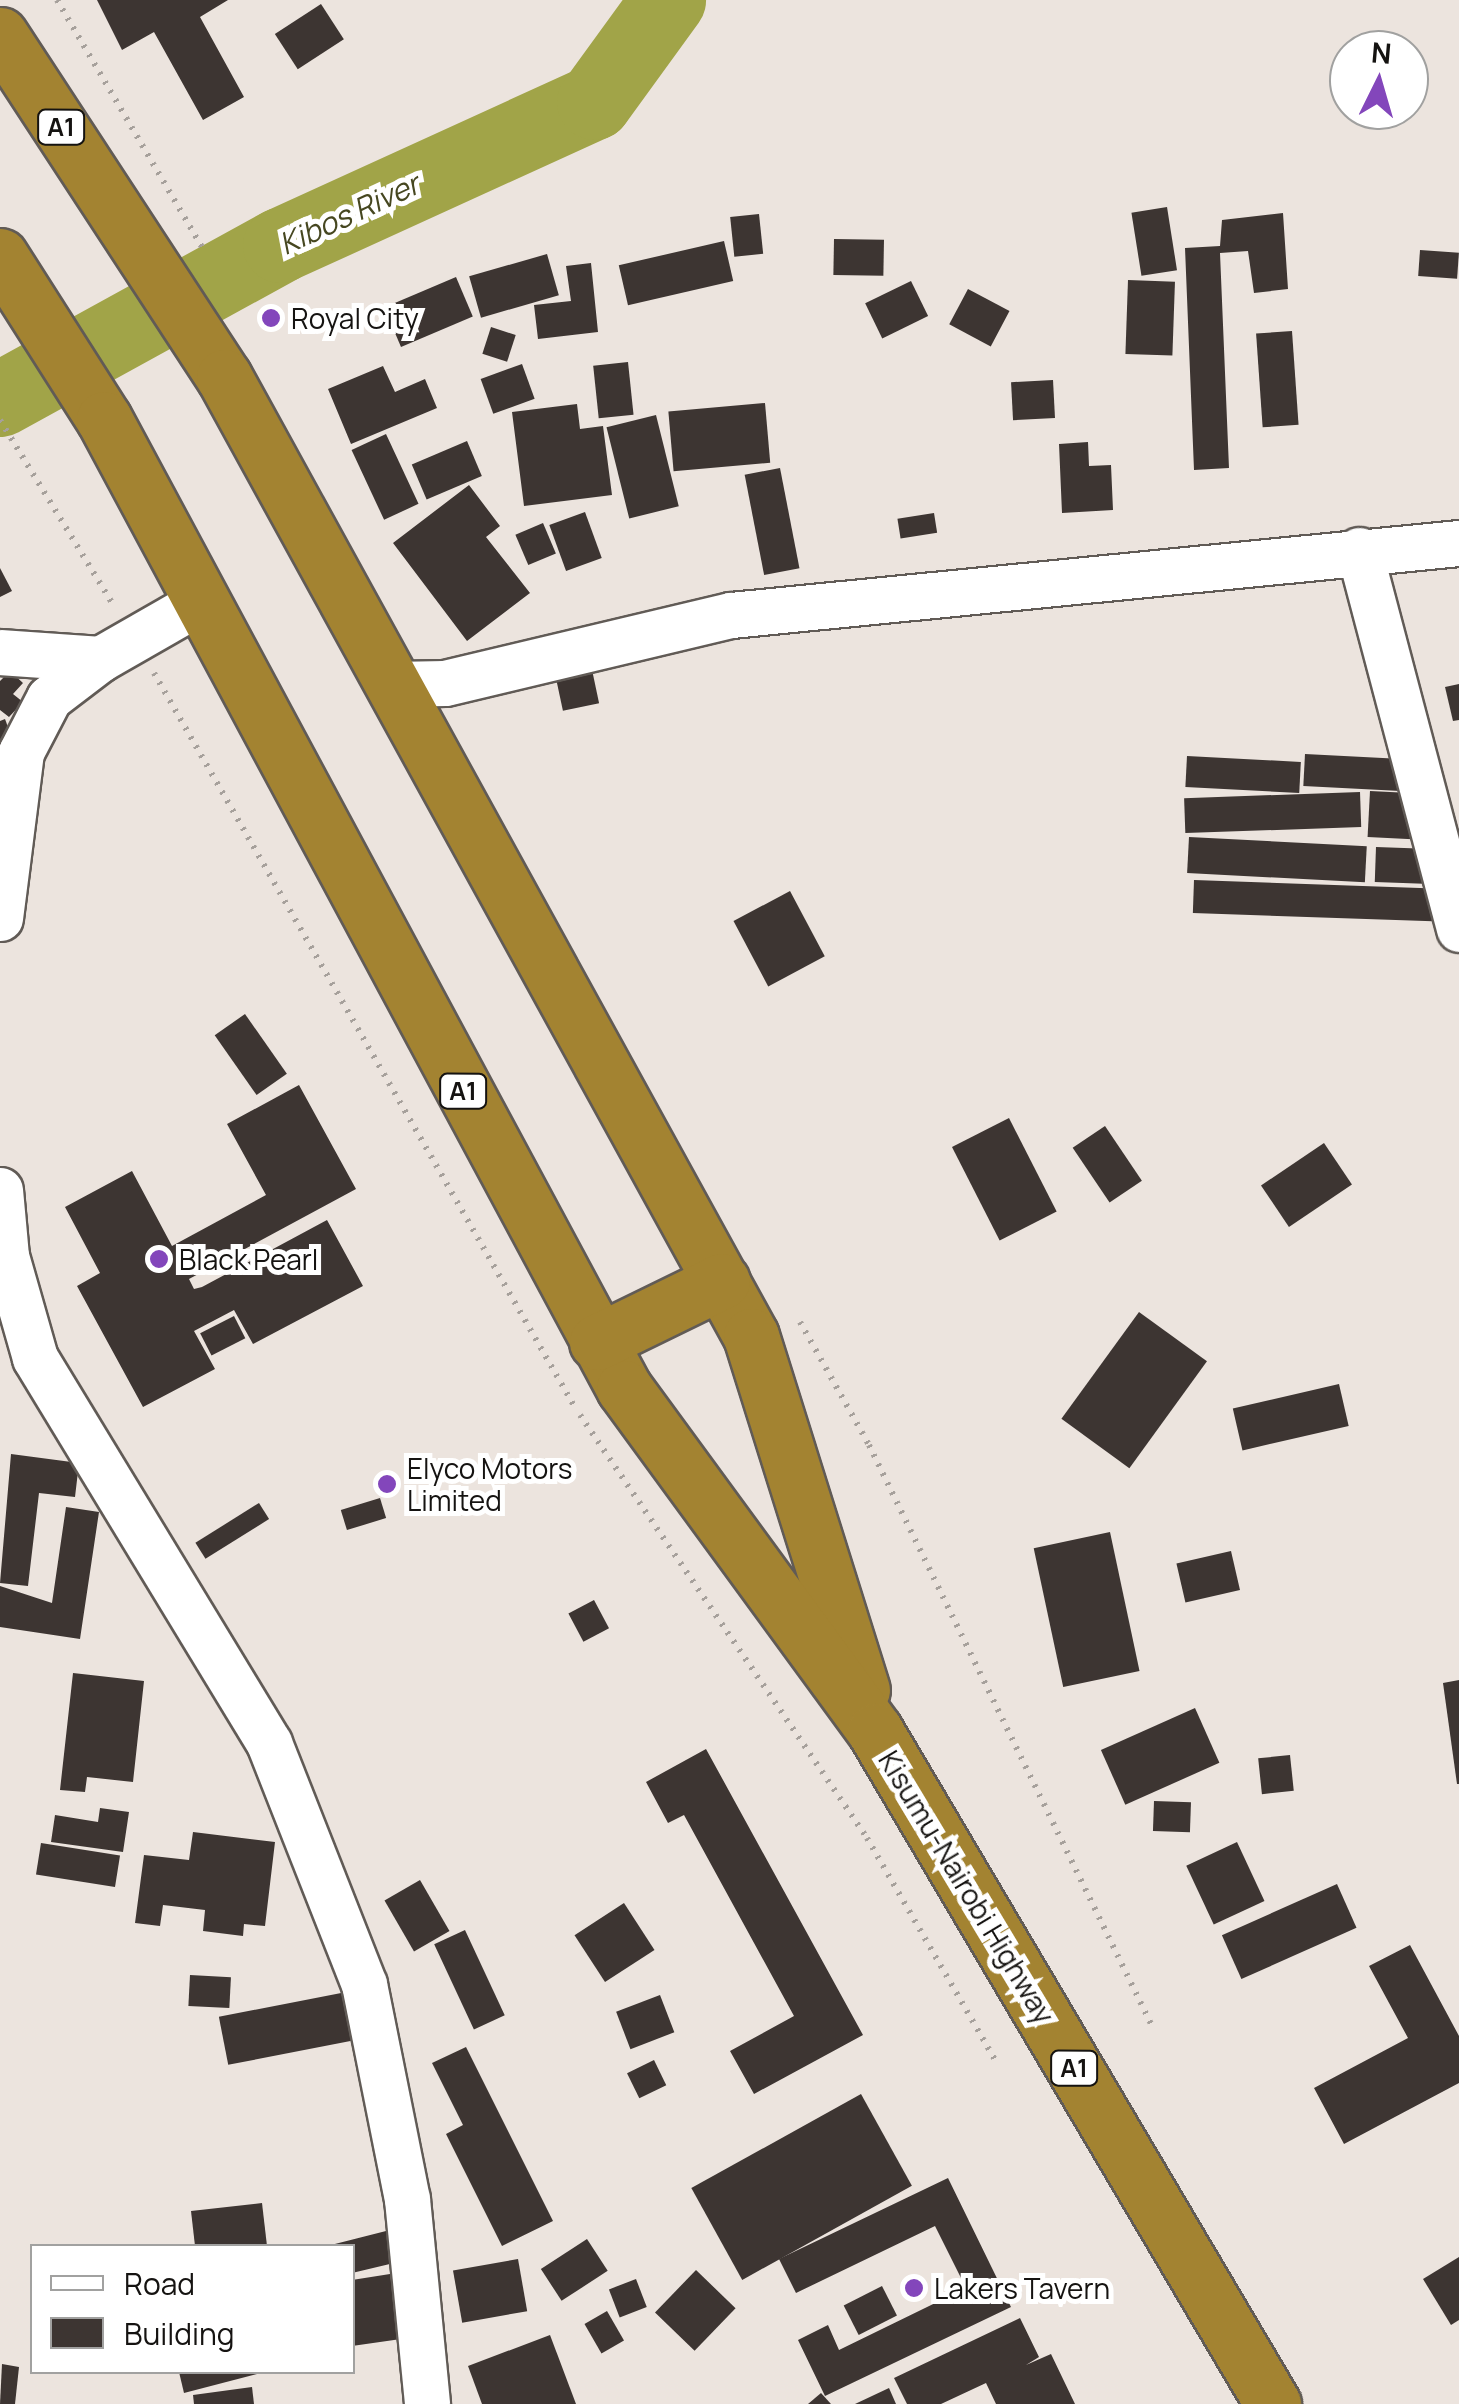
<!DOCTYPE html>
<html>
<head>
<meta charset="utf-8">
<style>
	body { margin:0 }
	#map { position:relative; width:1459px; height:2404px; overflow:hidden; background:#ece4de; font-family:Manrope,sans-serif }
	div>[style] { position:absolute }
	.river>* { height:75px; margin:-37.5px; padding:0 37.5px; transform-origin:37.5px; border-radius:37.5px; background:#a1a448 }
	.building>* { inset:0; background:#3d3532; transform-origin:0 0 }
	.path>* { height:6px; margin-top:-3px; transform-origin:0; background:repeating-linear-gradient(90deg,#a6a09b 0 2.5px,transparent 0 10.5px) }
	.roads { filter:drop-shadow(2px 0 #615b56) drop-shadow(-2px 0 #615b56) drop-shadow(0 2px #615b56) drop-shadow(0 -2px #615b56) }
	.street>* { height:45px; margin:-22.5px; padding:0 22.5px; transform-origin:22.5px; border-radius:22.5px; background:#fff }
	.highway>* { height:55px; margin:-27.5px; padding:0 27.5px; transform-origin:27.5px; border-radius:27.5px; background:#a38331 }
	.dots>* { width:28px; height:28px; translate:-50% -50%; box-sizing:border-box; border:5px solid #fff; border-radius:50% }
	span { translate:-50% -50%; white-space:nowrap; text-align:center; line-height:1.15; -webkit-text-stroke:10px #fff; paint-order:stroke }
	.shield-label span { padding:2px 8px; background:#fff; border:2px solid; border-radius:8px; -webkit-text-stroke-width:0 }
	.shield-label { font-size:25px; color:#151311; font-weight:700 }
	.poi-label { font-size:28px; color:#151311 }
	.left { translate:0 -50%; text-align:left }
	.street-label { font-size:28px; color:#151311 }
	.water-label { font-size:30px; color:#464720; font-style:italic }
	.legend { position:absolute; left:30px; top:2244px; width:325px; height:130px; box-sizing:border-box; background:#fff; border:2px solid #a1a1a0; margin:0; padding:12px 18px; list-style:none; font-size:30px; color:#151311 }
	.legend li { display:flex; align-items:center; gap:20px; height:50px }
	.legend b { width:50px; border:2px solid #a1a1a0 }
	.north { position:absolute; left:1329px; top:30px; width:100px; height:100px; box-sizing:border-box; background:#fff; border:2px solid #a1a1a0; border-radius:50%; rotate:5deg; font-size:28px; font-weight:700; line-height:40px; text-align:center; color:#151311 }
	.north::after { content:''; display:block; margin:auto; width:35px; height:45px; background:#8346bb; clip-path:polygon(50% 0,100% 100%,50% 72%,0 100%) }
</style>
</head>
<body>
<div id="map">
	<div class="river">
		<i style="left:0;top:399px;width:320px;rotate:-28.8deg"></i>
		<i style="left:280px;top:245px;width:345px;rotate:-24.5deg"></i>
		<i style="left:594px;top:102px;width:126px;rotate:-54deg"></i>
	</div>
	<div class="building">
		<i style="clip-path:polygon(97px 0,228px 0,200px 17px,244px 97px,203px 120px,154px 32px,122px 50px)"></i>
		<i style="left:321px;top:4px;width:42px;height:55px;rotate:57deg"></i>
		<i style="left:1167px;top:207px;width:64px;height:36px;rotate:81deg"></i>
		<i style="clip-path:polygon(1283px 213px,1288px 289px,1254px 293px,1248px 251px,1220px 253px,1229px 468px,1194px 470px,1185px 248px,1220px 246px,1222px 220px)"></i>
		<i style="left:759px;top:214px;width:40px;height:29px;rotate:84deg"></i>
		<i style="left:834px;top:239px;width:50px;height:36px;rotate:1deg"></i>
		<i style="left:724px;top:241px;width:41px;height:108px;rotate:77deg"></i>
		<i style="left:1420px;top:250px;width:39px;height:26px;rotate:4deg"></i>
		<i style="left:547px;top:254px;width:43px;height:81px;rotate:74deg"></i>
		<i style="clip-path:polygon(591px 263px,598px 332px,538px 339px,534px 305px,571px 301px,566px 266px)"></i>
		<i style="left:456px;top:277px;width:43px;height:78px;rotate:67deg"></i>
		<i style="left:1128px;top:280px;width:47px;height:74px;rotate:2deg"></i>
		<i style="left:911px;top:281px;width:39px;height:51px;rotate:64deg"></i>
		<i style="left:968px;top:289px;width:47px;height:40px;rotate:28deg"></i>
		<i style="left:491px;top:327px;width:26px;height:28px;rotate:18deg"></i>
		<i style="left:1292px;top:331px;width:94px;height:36px;rotate:86deg"></i>
		<i style="left:628px;top:362px;width:53px;height:35px;rotate:84deg"></i>
		<i style="left:522px;top:364px;width:37px;height:44px;rotate:70deg"></i>
		<i style="clip-path:polygon(383px 366px,395px 392px,425px 379px,437px 408px,351px 444px,328px 389px)"></i>
		<i style="left:1053px;top:380px;width:38px;height:42px;rotate:87deg"></i>
		<i style="left:765px;top:403px;width:60px;height:97px;rotate:85deg"></i>
		<i style="clip-path:polygon(577px 404px,580px 429px,603px 426px,612px 495px,524px 506px,512px 412px)"></i>
		<i style="left:656px;top:415px;width:94px;height:51px;rotate:76deg"></i>
		<i style="left:386px;top:434px;width:77px;height:38px;rotate:65deg"></i>
		<i style="left:467px;top:441px;width:38px;height:60px;rotate:67deg"></i>
		<i style="clip-path:polygon(1088px 442px,1089px 466px,1111px 465px,1113px 510px,1062px 513px,1059px 444px)"></i>
		<i style="left:780px;top:468px;width:102px;height:36px;rotate:79deg"></i>
		<i style="clip-path:polygon(469px 485px,500px 526px,486px 537px,530px 593px,467px 641px,393px 543px)"></i>
		<i style="left:585px;top:512px;width:49px;height:38px;rotate:70deg"></i>
		<i style="left:934px;top:513px;width:20px;height:37px;rotate:81deg"></i>
		<i style="left:543px;top:523px;width:33px;height:30px;rotate:67deg"></i>
		<i style="clip-path:polygon(0 568px,12px 591px,0 597px)"></i>
		<i style="left:591px;top:665px;width:39px;height:37px;rotate:78deg"></i>
		<i style="clip-path:polygon(10px 671px,23px 683px,13px 694px,23px 702px,9px 717px,0 710px,0 681px)"></i>
		<i style="clip-path:polygon(1459px 684px,1459px 720px,1453px 721px,1445px 687px)"></i>
		<i style="clip-path:polygon(5px 719px,12px 738px,0 742px,0 721px)"></i>
		<i style="left:1305px;top:754px;width:107px;height:32px;rotate:3deg"></i>
		<i style="left:1187px;top:756px;width:114px;height:31px;rotate:3deg"></i>
		<i style="left:1370px;top:791px;width:50px;height:46px;rotate:3deg"></i>
		<i style="left:1360px;top:792px;width:35px;height:176px;rotate:88deg"></i>
		<i style="left:1189px;top:837px;width:178px;height:36px;rotate:3deg"></i>
		<i style="left:1376px;top:847px;width:49px;height:35px;rotate:2deg"></i>
		<i style="left:1194px;top:880px;width:240px;height:33px;rotate:2deg"></i>
		<i style="left:790px;top:891px;width:74px;height:64px;rotate:62deg"></i>
		<i style="left:245px;top:1014px;width:73px;height:37px;rotate:55deg"></i>
		<i style="clip-path:polygon(299px 1085px,356px 1189px,189px 1279px,194px 1289px,202px 1287px,327px 1220px,363px 1286px,253px 1344px,234px 1310px,194px 1331px,215px 1369px,143px 1407px,77px 1286px,100px 1273px,65px 1207px,132px 1171px,172px 1246px,266px 1195px,227px 1124px)"></i>
		<i style="left:1009px;top:1118px;width:105px;height:64px;rotate:63deg"></i>
		<i style="left:1105px;top:1126px;width:66px;height:39px;rotate:56deg"></i>
		<i style="left:1324px;top:1143px;width:50px;height:76px;rotate:56deg"></i>
		<i style="left:1139px;top:1312px;width:84px;height:132px;rotate:36deg"></i>
		<i style="left:234px;top:1316px;width:25px;height:38px;rotate:63deg"></i>
		<i style="left:1339px;top:1384px;width:43px;height:109px;rotate:77deg"></i>
		<i style="clip-path:polygon(11px 1454px,79px 1463px,75px 1497px,39px 1493px,28px 1586px,0 1583px)"></i>
		<i style="left:380px;top:1498px;width:21px;height:41px;rotate:73deg"></i>
		<i style="left:259px;top:1503px;width:19px;height:75px;rotate:58deg"></i>
		<i style="clip-path:polygon(66px 1507px,99px 1512px,80px 1639px,0 1627px,0 1586px,52px 1603px)"></i>
		<i style="left:1110px;top:1532px;width:142px;height:78px;rotate:78deg"></i>
		<i style="left:1231px;top:1551px;width:40px;height:56px;rotate:77deg"></i>
		<i style="left:594px;top:1600px;width:32px;height:29px;rotate:62deg"></i>
		<i style="clip-path:polygon(73px 1673px,144px 1681px,133px 1782px,87px 1777px,85px 1792px,60px 1790px)"></i>
		<i style="clip-path:polygon(1459px 1680px,1459px 1784px,1457px 1784px,1443px 1683px)"></i>
		<i style="left:1195px;top:1708px;width:60px;height:103px;rotate:66deg"></i>
		<i style="clip-path:polygon(706px 1749px,863px 2035px,754px 2094px,730px 2051px,794px 2016px,684px 1815px,668px 1823px,646px 1782px)"></i>
		<i style="left:1290px;top:1755px;width:36px;height:32px;rotate:84deg"></i>
		<i style="left:1154px;top:1801px;width:37px;height:30px;rotate:2deg"></i>
		<i style="clip-path:polygon(100px 1808px,129px 1812px,123px 1852px,51px 1842px,55px 1815px,98px 1822px)"></i>
		<i style="clip-path:polygon(193px 1832px,275px 1842px,265px 1926px,244px 1924px,243px 1936px,203px 1931px,205px 1910px,163px 1905px,160px 1926px,135px 1923px,144px 1855px,189px 1860px)"></i>
		<i style="left:1237px;top:1842px;width:65px;height:56px;rotate:65deg"></i>
		<i style="left:41px;top:1843px;width:80px;height:32px;rotate:9deg"></i>
		<i style="left:420px;top:1880px;width:59px;height:41px;rotate:60deg"></i>
		<i style="left:1337px;top:1884px;width:48px;height:126px;rotate:66deg"></i>
		<i style="left:624px;top:1903px;width:56px;height:59px;rotate:57deg"></i>
		<i style="left:465px;top:1930px;width:94px;height:34px;rotate:65deg"></i>
		<i style="clip-path:polygon(1410px 1945px,1459px 2036px,1459px 2083px,1344px 2144px,1314px 2088px,1408px 2038px,1369px 1966px)"></i>
		<i style="left:190px;top:1975px;width:41px;height:31px;rotate:3deg"></i>
		<i style="left:372px;top:1987px;width:49px;height:156px;rotate:79deg"></i>
		<i style="left:660px;top:1995px;width:40px;height:47px;rotate:69deg"></i>
		<i style="clip-path:polygon(466px 2047px,553px 2221px,502px 2246px,446px 2134px,463px 2125px,432px 2063px)"></i>
		<i style="left:654px;top:2060px;width:28px;height:30px;rotate:64deg"></i>
		<i style="left:861px;top:2094px;width:105px;height:194px;rotate:61deg"></i>
		<i style="clip-path:polygon(948px 2178px,1011px 2307px,825px 2396px,798px 2340px,828px 2325px,839px 2350px,966px 2288px,935px 2226px,796px 2293px,779px 2259px)"></i>
		<i style="clip-path:polygon(262px 2203px,267px 2246px,195px 2246px,191px 2211px)"></i>
		<i style="clip-path:polygon(386px 2231px,394px 2263px,352px 2273px,352px 2246px,327px 2246px)"></i>
		<i style="left:587px;top:2239px;width:38px;height:55px;rotate:57deg"></i>
		<i style="clip-path:polygon(1459px 2257px,1459px 2320px,1451px 2325px,1423px 2279px)"></i>
		<i style="left:518px;top:2259px;width:53px;height:66px;rotate:80deg"></i>
		<i style="left:696px;top:2270px;width:55px;height:59px;rotate:44deg"></i>
		<i style="clip-path:polygon(390px 2274px,401px 2339px,352px 2346px,352px 2280px)"></i>
		<i style="left:636px;top:2279px;width:30px;height:29px;rotate:69deg"></i>
		<i style="left:882px;top:2286px;width:33px;height:43px;rotate:63deg"></i>
		<i style="left:607px;top:2311px;width:34px;height:26px;rotate:60deg"></i>
		<i style="clip-path:polygon(1020px 2318px,1039px 2357px,1026px 2365px,1051px 2354px,1075px 2404px,996px 2404px,986px 2383px,941px 2404px,907px 2404px,894px 2378px)"></i>
		<i style="clip-path:polygon(550px 2335px,576px 2404px,482px 2404px,468px 2366px)"></i>
		<i style="clip-path:polygon(2px 2364px,19px 2367px,15px 2404px,0 2404px)"></i>
		<i style="clip-path:polygon(179px 2372px,261px 2372px,261px 2373px,184px 2393px)"></i>
		<i style="clip-path:polygon(252px 2387px,254px 2404px,194px 2404px,193px 2395px)"></i>
		<i style="clip-path:polygon(889px 2388px,896px 2404px,855px 2404px)"></i>
		<i style="clip-path:polygon(821px 2393px,831px 2404px,808px 2404px)"></i>
	</div>
	<div class="path">
		<i style="left:57px;top:0;width:289px;rotate:59.6deg"></i>
		<i style="left:0;top:420px;width:215px;rotate:58.5deg"></i>
		<i style="left:154px;top:673px;width:843px;rotate:60.18deg"></i>
		<i style="left:800px;top:1322px;width:141px;rotate:60.7deg"></i>
		<i style="left:869px;top:1445px;width:646px;rotate:64.03deg"></i>
		<i style="left:580px;top:1415px;width:511px;rotate:55.84deg"></i>
		<i style="left:867px;top:1838px;width:262px;rotate:60deg"></i>
	</div>
	<div class="roads">
		<div class="street">
			<i style="left:1359px;top:550px;width:392px;rotate:75.2deg"></i>
			<i style="left:0;top:652px;width:100px;rotate:4deg"></i>
			<i style="left:393px;top:684px;width:52px;rotate:-1.1deg"></i>
			<i style="left:445px;top:683px;width:294px;rotate:-13.4deg"></i>
			<i style="left:731px;top:615px;width:732px;rotate:-5.65deg"></i>
			<i style="left:0;top:918px;width:167px;rotate:-82.8deg"></i>
			<i style="left:21px;top:752px;width:61px;rotate:-62.6deg"></i>
			<i style="left:49px;top:698px;width:64px;rotate:-37.4deg"></i>
			<i style="left:100px;top:659px;width:119px;rotate:-29.8deg"></i>
			<i style="left:0;top:1190px;width:66px;rotate:84.8deg"></i>
			<i style="left:6px;top:1256px;width:106px;rotate:74.1deg"></i>
			<i style="left:35px;top:1358px;width:451px;rotate:58.7deg"></i>
			<i style="left:269px;top:1743px;width:259px;rotate:68.5deg"></i>
			<i style="left:364px;top:1984px;width:219px;rotate:78.7deg"></i>
			<i style="left:407px;top:2199px;width:206px;rotate:84.4deg"></i>
		</div>
		<div class="highway">
			<i style="left:0;top:35px;width:409px;rotate:56.8deg"></i>
			<i style="left:224px;top:377px;width:1094px;rotate:61.21deg"></i>
			<i style="left:751px;top:1336px;width:371px;rotate:72.6deg"></i>
			<i style="left:0;top:256px;width:193px;rotate:57.5deg"></i>
			<i style="left:104px;top:419px;width:1100px;rotate:61.78deg"></i>
			<i style="left:624px;top:1388px;width:425px;rotate:53.8deg"></i>
			<i style="left:875px;top:1731px;width:782px;rotate:59.4deg"></i>
			<i style="left:597px;top:1342px;width:139px;rotate:-26deg"></i>
		</div>
	</div>
	<div class="dots">
		<i style="left:271px;top:318px;background:#8346bb"></i>
		<i style="left:159px;top:1259px;background:#8346bb"></i>
		<i style="left:387px;top:1484px;background:#8346bb"></i>
		<i style="left:914px;top:2288px;background:#8346bb"></i>
	</div>
	<div class="shield-label">
		<span style="left:61px;top:127px">A1</span>
		<span style="left:463px;top:1091px">A1</span>
		<span style="left:1074px;top:2068px">A1</span>
	</div>
	<div class="poi-label">
		<span class="left" style="left:291px;top:318px">Royal City</span>
		<span class="left" style="left:179px;top:1259px">Black Pearl</span>
		<span class="left" style="left:407px;top:1484px">Elyco Motors<br>Limited</span>
		<span class="left" style="left:934px;top:2288px">Lakers Tavern</span>
	</div>
	<div class="street-label">
		<span style="left:967px;top:1887px;rotate:59deg">Kisumu-Nairobi Highway</span>
	</div>
	<div class="water-label">
		<span style="left:349px;top:214px;rotate:-25deg">Kibos River</span>
	</div>
	<ul class="legend">
	<li><b style="height:12px;background:#fff"></b>Road</li>
	<li><b style="height:28px;background:#3d3532"></b>Building</li>
	</ul>
	<div class="north">N</div>
</div>
</body>
</html>
